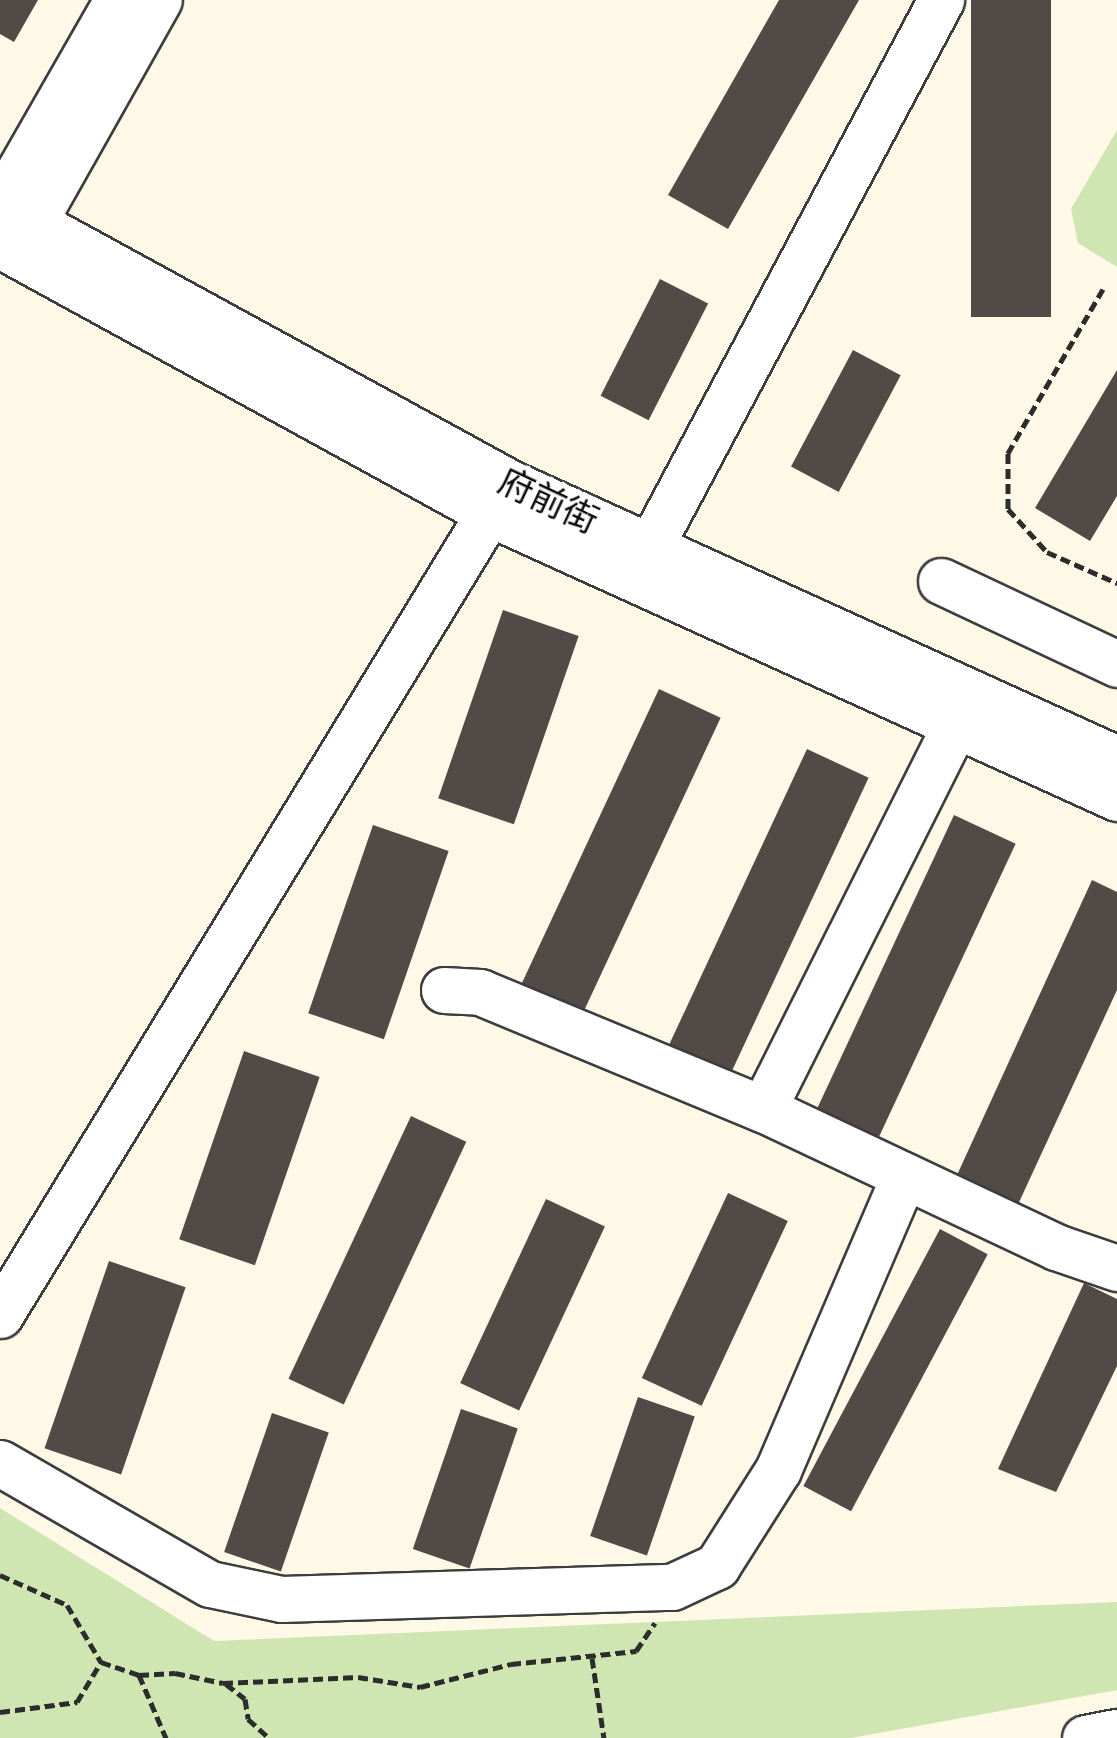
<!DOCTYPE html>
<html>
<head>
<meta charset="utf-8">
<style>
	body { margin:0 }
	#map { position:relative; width:1117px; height:1738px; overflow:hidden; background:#fef9e7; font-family:"Noto Serif","Noto Sans SC",serif }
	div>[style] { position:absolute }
	.green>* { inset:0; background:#cfe6b3 }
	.building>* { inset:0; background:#524a46; transform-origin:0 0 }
	.path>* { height:5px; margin-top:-2.5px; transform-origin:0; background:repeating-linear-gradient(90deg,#2c2c2c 0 10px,transparent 0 15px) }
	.roads { filter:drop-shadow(2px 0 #3d3d3d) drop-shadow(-2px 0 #3d3d3d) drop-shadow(0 2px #3d3d3d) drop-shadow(0 -2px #3d3d3d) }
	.minor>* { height:45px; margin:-22.5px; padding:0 22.5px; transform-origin:22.5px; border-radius:22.5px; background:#fff }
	span { translate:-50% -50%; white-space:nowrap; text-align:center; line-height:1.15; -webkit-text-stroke:10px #fff; paint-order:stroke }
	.street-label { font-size:35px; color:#0a0a0a }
</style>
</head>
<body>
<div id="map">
	<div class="green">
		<i style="clip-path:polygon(1117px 130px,1117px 267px,1078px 243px,1071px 209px)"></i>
		<i style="clip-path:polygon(0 1508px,214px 1641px,1117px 1602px,1117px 1690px,851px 1738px,0 1738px)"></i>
	</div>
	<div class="building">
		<i style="clip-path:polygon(0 0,38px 0,14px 42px,0 34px)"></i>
		<i style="clip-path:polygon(779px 0,859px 0,728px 229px,668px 195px)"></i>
		<i style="left:971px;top:0;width:80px;height:317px"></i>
		<i style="left:660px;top:279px;width:54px;height:131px;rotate:27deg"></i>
		<i style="left:853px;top:350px;width:54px;height:132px;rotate:28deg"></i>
		<i style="clip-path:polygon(1117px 370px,1117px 496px,1090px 541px,1035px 508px)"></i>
		<i style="left:503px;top:610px;width:80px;height:199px;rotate:19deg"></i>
		<i style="left:659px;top:689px;width:68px;height:337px;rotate:25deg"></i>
		<i style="left:807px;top:749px;width:68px;height:337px;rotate:25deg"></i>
		<i style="left:954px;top:815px;width:68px;height:337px;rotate:25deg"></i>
		<i style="left:373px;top:825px;width:80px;height:199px;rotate:19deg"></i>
		<i style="clip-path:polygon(1092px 880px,1117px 892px,1117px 990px,1014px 1213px,952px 1186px)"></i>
		<i style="left:244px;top:1051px;width:80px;height:199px;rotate:19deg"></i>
		<i style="left:411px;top:1116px;width:61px;height:290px;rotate:25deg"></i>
		<i style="left:728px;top:1193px;width:66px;height:204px;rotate:25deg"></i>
		<i style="left:546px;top:1199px;width:65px;height:203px;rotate:25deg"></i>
		<i style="left:940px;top:1229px;width:54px;height:291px;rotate:28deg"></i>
		<i style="left:109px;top:1261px;width:81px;height:198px;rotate:19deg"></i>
		<i style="clip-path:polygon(1084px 1283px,1117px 1299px,1117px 1366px,1056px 1492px,998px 1469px)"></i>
		<i style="left:638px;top:1397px;width:60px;height:147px;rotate:19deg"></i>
		<i style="left:461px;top:1409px;width:60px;height:148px;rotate:19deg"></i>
		<i style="left:272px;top:1413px;width:60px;height:147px;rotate:19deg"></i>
	</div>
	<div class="path">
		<i style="left:1103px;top:289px;width:190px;rotate:120.1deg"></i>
		<i style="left:1008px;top:453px;width:56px;rotate:90deg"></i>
		<i style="left:1008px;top:509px;width:58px;rotate:47.8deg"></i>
		<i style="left:1047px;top:552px;width:77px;rotate:23.9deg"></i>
		<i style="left:0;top:1575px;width:73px;rotate:24.1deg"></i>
		<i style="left:67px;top:1605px;width:66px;rotate:59.2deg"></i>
		<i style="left:101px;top:1662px;width:40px;rotate:18.9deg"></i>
		<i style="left:139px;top:1675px;width:36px;rotate:-3deg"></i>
		<i style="left:175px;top:1673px;width:49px;rotate:11.8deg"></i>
		<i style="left:223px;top:1683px;width:135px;rotate:-2.5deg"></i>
		<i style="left:358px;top:1677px;width:63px;rotate:9.2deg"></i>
		<i style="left:420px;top:1687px;width:94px;rotate:-14.2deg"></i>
		<i style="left:511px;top:1664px;width:126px;rotate:-5.9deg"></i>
		<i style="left:636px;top:1651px;width:34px;rotate:-56deg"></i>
		<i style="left:592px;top:1658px;width:81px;rotate:81.5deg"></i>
		<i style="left:139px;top:1675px;width:69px;rotate:66.8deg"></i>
		<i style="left:226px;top:1684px;width:24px;rotate:38deg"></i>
		<i style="left:245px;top:1699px;width:20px;rotate:81deg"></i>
		<i style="left:248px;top:1719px;width:28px;rotate:42deg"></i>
		<i style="left:0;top:1712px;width:78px;rotate:-7.4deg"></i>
		<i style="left:77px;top:1702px;width:47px;rotate:-59deg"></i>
	</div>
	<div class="roads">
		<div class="minor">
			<i style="left:117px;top:0;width:235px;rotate:119.8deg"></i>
			<i style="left:0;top:204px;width:581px;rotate:28.68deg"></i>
			<i style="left:510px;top:483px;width:667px;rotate:24.45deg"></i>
			<i style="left:0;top:245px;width:558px;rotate:28.73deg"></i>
			<i style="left:489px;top:513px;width:690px;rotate:24.41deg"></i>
			<i style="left:19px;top:248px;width:285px;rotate:-60.6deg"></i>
			<i style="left:650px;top:547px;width:620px;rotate:-61.99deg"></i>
			<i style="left:941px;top:581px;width:195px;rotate:25.2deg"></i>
			<i style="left:444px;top:990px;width:36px;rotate:3deg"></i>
			<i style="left:480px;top:992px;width:306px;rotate:22.5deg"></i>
			<i style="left:763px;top:1109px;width:429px;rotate:-63.4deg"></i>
			<i style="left:763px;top:1109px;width:324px;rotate:25.2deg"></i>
			<i style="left:1056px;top:1247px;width:65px;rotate:19deg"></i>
			<i style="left:0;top:1315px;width:939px;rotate:-58.63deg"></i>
			<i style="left:0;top:1463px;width:242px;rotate:30deg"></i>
			<i style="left:210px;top:1584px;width:73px;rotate:11.9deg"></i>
			<i style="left:281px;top:1599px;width:391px;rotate:-1.8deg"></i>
			<i style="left:672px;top:1587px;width:50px;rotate:-25deg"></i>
			<i style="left:717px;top:1566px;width:114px;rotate:-57.6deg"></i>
			<i style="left:778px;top:1470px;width:320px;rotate:-66.8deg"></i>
			<i style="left:1085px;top:1738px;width:33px;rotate:-11deg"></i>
		</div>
	</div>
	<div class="street-label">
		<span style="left:549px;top:500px;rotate:25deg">府前街</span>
	</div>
</div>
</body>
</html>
